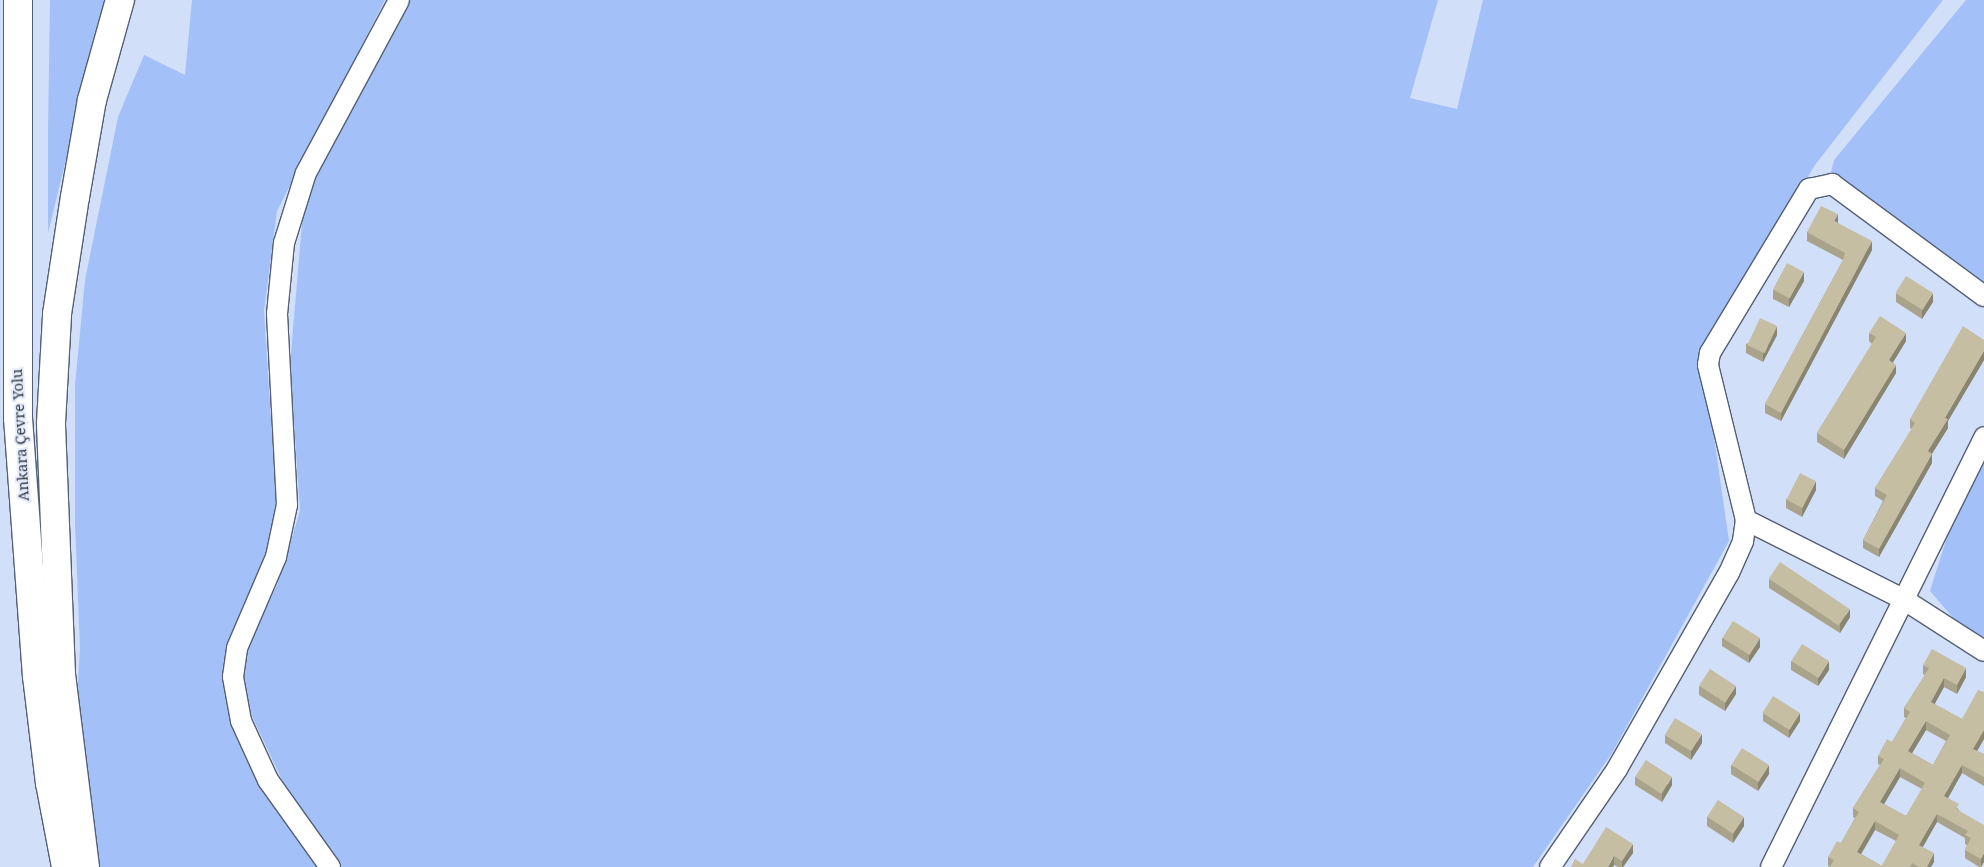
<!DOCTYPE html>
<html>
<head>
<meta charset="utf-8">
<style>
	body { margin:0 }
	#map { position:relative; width:1984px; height:867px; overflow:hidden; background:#d2dff9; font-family:"Noto Serif",serif }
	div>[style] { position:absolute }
	.green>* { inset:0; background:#a4c0f8 }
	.roads { filter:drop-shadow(1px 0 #545f75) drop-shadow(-1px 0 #545f75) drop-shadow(0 1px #545f75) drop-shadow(0 -1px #545f75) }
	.minor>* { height:20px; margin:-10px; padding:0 10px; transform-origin:10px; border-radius:10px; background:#fff }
	.highway>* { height:28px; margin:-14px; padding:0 14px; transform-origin:14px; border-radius:14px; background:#fff }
	.wall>* { inset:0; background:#a9a38b }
	.shaded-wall>* { inset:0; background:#8a8571 }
	.building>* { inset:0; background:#c5bea2; transform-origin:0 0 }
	span { translate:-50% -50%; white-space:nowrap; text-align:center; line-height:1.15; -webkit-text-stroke:4px #e4ecfc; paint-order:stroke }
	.street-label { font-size:15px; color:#343943 }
</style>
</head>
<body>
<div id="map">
	<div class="green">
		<i style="clip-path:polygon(50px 0,105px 0,48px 233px,48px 133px)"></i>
		<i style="clip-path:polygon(192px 0,385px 0,277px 211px,264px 311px,276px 495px,271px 555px,232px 638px,224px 689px,256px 773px,320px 867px,99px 867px,86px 786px,77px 699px,80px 648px,75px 523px,75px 385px,85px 280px,118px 117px,144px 55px,185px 75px)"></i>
		<i style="clip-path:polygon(408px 0,1438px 0,1410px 98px,1457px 109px,1483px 0,1943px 0,1815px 165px,1702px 354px,1729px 541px,1612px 753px,1533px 867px,337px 867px,282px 780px,242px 695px,244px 650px,277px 585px,300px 511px,290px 364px,304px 200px)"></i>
		<i style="clip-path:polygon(1966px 0,1984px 0,1984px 282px,1831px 172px,1834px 160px)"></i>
		<i style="clip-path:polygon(1984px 453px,1984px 637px,1961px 627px,1930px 591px,1946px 540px)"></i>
	</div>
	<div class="roads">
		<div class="minor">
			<i style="left:1746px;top:520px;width:176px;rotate:26.7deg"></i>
			<i style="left:1903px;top:599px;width:96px;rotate:32.7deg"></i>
			<i style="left:330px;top:867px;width:107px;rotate:-125.5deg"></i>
			<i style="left:268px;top:780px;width:65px;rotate:-114.6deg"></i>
			<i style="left:241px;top:721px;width:45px;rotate:-100.3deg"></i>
			<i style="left:233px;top:677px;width:29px;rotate:-82deg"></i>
			<i style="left:237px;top:648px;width:99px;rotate:-66.8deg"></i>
			<i style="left:276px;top:557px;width:53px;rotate:-78.1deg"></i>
			<i style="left:287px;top:505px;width:191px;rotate:-93deg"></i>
			<i style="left:277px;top:314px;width:71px;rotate:-84.4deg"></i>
			<i style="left:284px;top:243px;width:73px;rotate:-72.6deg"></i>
			<i style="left:306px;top:173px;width:196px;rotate:-61.7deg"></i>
			<i style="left:1550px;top:867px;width:119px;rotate:-55.6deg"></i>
			<i style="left:1617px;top:769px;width:226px;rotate:-60.3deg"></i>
			<i style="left:1729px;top:573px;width:35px;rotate:-66deg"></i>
			<i style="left:1743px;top:541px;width:21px;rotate:-82deg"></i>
			<i style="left:1746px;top:520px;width:160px;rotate:-103.8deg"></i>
			<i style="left:1708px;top:365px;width:12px;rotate:-81deg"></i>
			<i style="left:1710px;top:353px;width:192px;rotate:-58.9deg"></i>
			<i style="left:1809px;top:189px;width:24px;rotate:-12deg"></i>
			<i style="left:1832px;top:184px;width:189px;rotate:36.4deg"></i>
			<i style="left:1771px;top:867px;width:480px;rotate:-63.6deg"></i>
		</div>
		<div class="highway">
			<i style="left:18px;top:0;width:418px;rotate:90deg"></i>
			<i style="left:18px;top:418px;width:259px;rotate:85.8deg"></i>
			<i style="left:37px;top:676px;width:108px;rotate:83.1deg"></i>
			<i style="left:50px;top:783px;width:86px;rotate:79.2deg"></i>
			<i style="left:85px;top:867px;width:194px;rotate:-97.1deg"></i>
			<i style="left:61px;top:674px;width:251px;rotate:-92.3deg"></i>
			<i style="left:51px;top:423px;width:109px;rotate:-86.8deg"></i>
			<i style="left:57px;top:314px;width:118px;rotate:-81.3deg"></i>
			<i style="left:75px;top:197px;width:98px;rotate:-80.1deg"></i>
			<i style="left:92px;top:100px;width:104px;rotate:-74.4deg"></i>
		</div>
	</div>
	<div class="wall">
		<i style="clip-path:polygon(1838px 223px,1872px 250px,1781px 421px,1765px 413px,1765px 404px,1843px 260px,1807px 241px,1807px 232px)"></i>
		<i style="clip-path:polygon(1804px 281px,1789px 307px,1773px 299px,1773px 290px)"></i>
		<i style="clip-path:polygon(1896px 293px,1933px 302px,1922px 319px,1896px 302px)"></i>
		<i style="clip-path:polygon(1869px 333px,1906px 341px,1893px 362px,1896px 373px,1844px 459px,1817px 442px,1817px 433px,1872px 344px,1869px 341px)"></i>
		<i style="clip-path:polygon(1777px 335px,1763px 362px,1746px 353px,1746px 344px)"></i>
		<i style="clip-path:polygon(1984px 340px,1984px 360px,1948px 421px,1948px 428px,1932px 454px,1932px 463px,1879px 557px,1863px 548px,1863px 540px,1883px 501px,1875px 496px,1875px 488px,1912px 429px,1910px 428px,1910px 419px)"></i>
		<i style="clip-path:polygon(1816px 490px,1802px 517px,1786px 508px,1786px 499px)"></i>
		<i style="clip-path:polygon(1769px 579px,1850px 617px,1840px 633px,1769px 588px)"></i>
		<i style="clip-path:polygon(1722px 638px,1760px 647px,1749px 663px,1722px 646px)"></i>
		<i style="clip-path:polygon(1791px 661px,1829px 670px,1818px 686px,1791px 670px)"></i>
		<i style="clip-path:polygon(evenodd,1923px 665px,1966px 677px,1957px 694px,1944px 687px,1934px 704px,1962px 719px,1984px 692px,1984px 739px,1977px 751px,1984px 754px,1984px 786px,1962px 773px,1948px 798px,1959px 810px,1984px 862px,1981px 867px,1979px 867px,1965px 858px,1965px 850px,1967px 845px,1965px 844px,1965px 838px,1937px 822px,1922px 847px,1934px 862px,1931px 867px,1830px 867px,1828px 866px,1828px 857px,1841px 843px,1855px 818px,1853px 817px,1853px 808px,1880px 765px,1878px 764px,1878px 756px,1892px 742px,1906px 718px,1904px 717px,1904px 708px,1925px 675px,1923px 674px,1923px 665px,1926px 730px,1946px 741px,1933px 765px,1912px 753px,1926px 730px,1923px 665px,1900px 777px,1922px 789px,1906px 816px,1884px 804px,1900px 777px,1923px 665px,1875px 830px,1896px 841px,1882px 866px,1861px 854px,1875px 830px)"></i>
		<i style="clip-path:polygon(1699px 686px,1736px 694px,1725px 711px,1699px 695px)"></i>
		<i style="clip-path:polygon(1763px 713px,1800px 721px,1789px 738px,1763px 721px)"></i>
		<i style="clip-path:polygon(1665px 735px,1702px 743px,1691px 760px,1665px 743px)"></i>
		<i style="clip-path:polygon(1731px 765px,1769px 774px,1758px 791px,1731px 774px)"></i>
		<i style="clip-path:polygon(1635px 777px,1672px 785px,1662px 802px,1635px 785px)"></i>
		<i style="clip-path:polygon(1707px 817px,1744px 826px,1733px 843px,1707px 826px)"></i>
		<i style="clip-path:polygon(1606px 827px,1633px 853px,1623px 867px,1618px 867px,1614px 865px)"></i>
	</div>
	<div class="shaded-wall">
		<i style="clip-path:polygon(1838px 214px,1838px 223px,1834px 221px)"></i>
		<i style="clip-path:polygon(1872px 241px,1872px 250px,1781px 421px,1781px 413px)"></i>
		<i style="clip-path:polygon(1804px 272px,1804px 281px,1789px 307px,1789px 299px)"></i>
		<i style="clip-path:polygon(1933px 293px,1933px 302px,1922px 319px,1922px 310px)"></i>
		<i style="clip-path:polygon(1777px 326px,1777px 335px,1763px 362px,1763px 353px)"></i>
		<i style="clip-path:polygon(1906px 333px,1906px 341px,1889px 369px,1889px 360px)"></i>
		<i style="clip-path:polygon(1984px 351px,1984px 360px,1948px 421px,1948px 428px,1928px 460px,1928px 451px,1945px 418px)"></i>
		<i style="clip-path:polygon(1896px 365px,1896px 373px,1844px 459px,1844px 450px)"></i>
		<i style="clip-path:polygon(1932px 454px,1932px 463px,1879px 557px,1879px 549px)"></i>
		<i style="clip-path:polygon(1816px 481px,1816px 490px,1802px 517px,1802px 508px)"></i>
		<i style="clip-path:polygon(1850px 609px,1850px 617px,1840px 633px,1840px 624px)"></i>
		<i style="clip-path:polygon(1760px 638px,1760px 647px,1749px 663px,1749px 655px)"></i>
		<i style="clip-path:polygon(1829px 661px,1829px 670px,1818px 686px,1818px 678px)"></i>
		<i style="clip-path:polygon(1966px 668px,1966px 677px,1957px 694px,1957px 685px)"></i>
		<i style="clip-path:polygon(1944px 678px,1944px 687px,1931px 711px,1931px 702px)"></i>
		<i style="clip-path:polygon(1736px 686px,1736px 694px,1725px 711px,1725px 703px)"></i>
		<i style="clip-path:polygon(1800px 713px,1800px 721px,1789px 738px,1789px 729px)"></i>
		<i style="clip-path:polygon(1926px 721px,1926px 730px,1908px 760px,1908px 751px)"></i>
		<i style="clip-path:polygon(1984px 730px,1984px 739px,1973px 758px,1973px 749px)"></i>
		<i style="clip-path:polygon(1702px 734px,1702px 743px,1691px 760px,1691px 751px)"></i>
		<i style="clip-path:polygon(1769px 765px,1769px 774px,1758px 791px,1758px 782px)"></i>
		<i style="clip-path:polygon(1962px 765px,1962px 773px,1944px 805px,1944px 796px)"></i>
		<i style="clip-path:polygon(1900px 768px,1900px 777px,1880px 811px,1880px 802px)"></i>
		<i style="clip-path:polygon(1672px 777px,1672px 785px,1662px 802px,1662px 794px)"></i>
		<i style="clip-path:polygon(1937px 814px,1937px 822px,1919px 854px,1919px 845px)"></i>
		<i style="clip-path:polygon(1744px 817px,1744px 826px,1733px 843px,1733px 834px)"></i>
		<i style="clip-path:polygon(1875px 821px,1875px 830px,1857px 861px,1857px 852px)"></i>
		<i style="clip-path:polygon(1633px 844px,1633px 853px,1623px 867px,1622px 867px,1622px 861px)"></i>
		<i style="clip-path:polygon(1934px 853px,1934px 862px,1931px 867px,1927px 867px)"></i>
		<i style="clip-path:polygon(1984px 853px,1984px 862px,1981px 867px,1981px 859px)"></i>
		<i style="clip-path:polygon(1614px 856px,1614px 865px,1613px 867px,1608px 867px)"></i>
	</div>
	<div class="building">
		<i style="clip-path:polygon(1821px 206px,1838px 214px,1834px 221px,1872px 241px,1781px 413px,1765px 404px,1843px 260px,1845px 253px,1807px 232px)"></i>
		<i style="left:1787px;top:263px;width:19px;height:30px;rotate:28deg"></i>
		<i style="left:1906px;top:276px;width:32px;height:20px;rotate:32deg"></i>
		<i style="clip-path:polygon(1880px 316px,1906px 333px,1889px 360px,1896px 365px,1844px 450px,1817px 433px,1876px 337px,1869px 333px)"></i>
		<i style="left:1760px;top:318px;width:19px;height:30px;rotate:25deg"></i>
		<i style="clip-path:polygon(1963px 326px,1984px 340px,1984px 351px,1945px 418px,1948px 419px,1928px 451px,1932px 454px,1879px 549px,1863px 540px,1887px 495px,1875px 488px,1915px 423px,1910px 419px)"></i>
		<i style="left:1800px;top:473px;width:18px;height:30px;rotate:27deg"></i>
		<i style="left:1780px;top:562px;width:84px;height:20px;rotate:34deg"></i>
		<i style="left:1733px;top:621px;width:32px;height:20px;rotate:32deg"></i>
		<i style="left:1802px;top:644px;width:32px;height:20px;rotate:32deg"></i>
		<i style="clip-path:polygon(evenodd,1932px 649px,1966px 668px,1957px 685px,1944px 678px,1931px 702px,1962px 719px,1978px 690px,1984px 692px,1984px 730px,1973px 749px,1984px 754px,1984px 777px,1962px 765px,1944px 796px,1959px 804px,1956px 809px,1984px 825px,1984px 853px,1981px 859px,1965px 850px,1971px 838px,1965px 835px,1968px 831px,1937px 814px,1919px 845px,1934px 853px,1927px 867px,1919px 867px,1912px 863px,1910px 867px,1830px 867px,1834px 860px,1828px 857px,1837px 841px,1841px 843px,1859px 812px,1853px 808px,1884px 759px,1878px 756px,1887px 739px,1892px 742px,1910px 712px,1904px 708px,1929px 668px,1923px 665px,1932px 649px,1926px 721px,1950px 735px,1933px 765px,1908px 751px,1926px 721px,1932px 649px,1900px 768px,1925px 783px,1906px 816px,1880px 802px,1900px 768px,1932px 649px,1875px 821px,1899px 835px,1882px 866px,1857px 852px,1875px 821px)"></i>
		<i style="left:1710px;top:669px;width:31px;height:20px;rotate:33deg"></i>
		<i style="left:1773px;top:696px;width:32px;height:20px;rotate:32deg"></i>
		<i style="left:1675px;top:718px;width:31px;height:20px;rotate:31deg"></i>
		<i style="left:1742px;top:748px;width:32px;height:20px;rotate:32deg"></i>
		<i style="left:1646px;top:760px;width:31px;height:20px;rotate:33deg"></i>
		<i style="left:1718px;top:800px;width:31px;height:20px;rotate:33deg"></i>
		<i style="clip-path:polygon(1606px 827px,1633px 844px,1622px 861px,1614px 856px,1608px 867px,1571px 867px,1575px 859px,1583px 864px)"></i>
	</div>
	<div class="street-label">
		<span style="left:20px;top:435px;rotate:-93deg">Ankara Çevre Yolu</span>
	</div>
</div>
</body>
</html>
